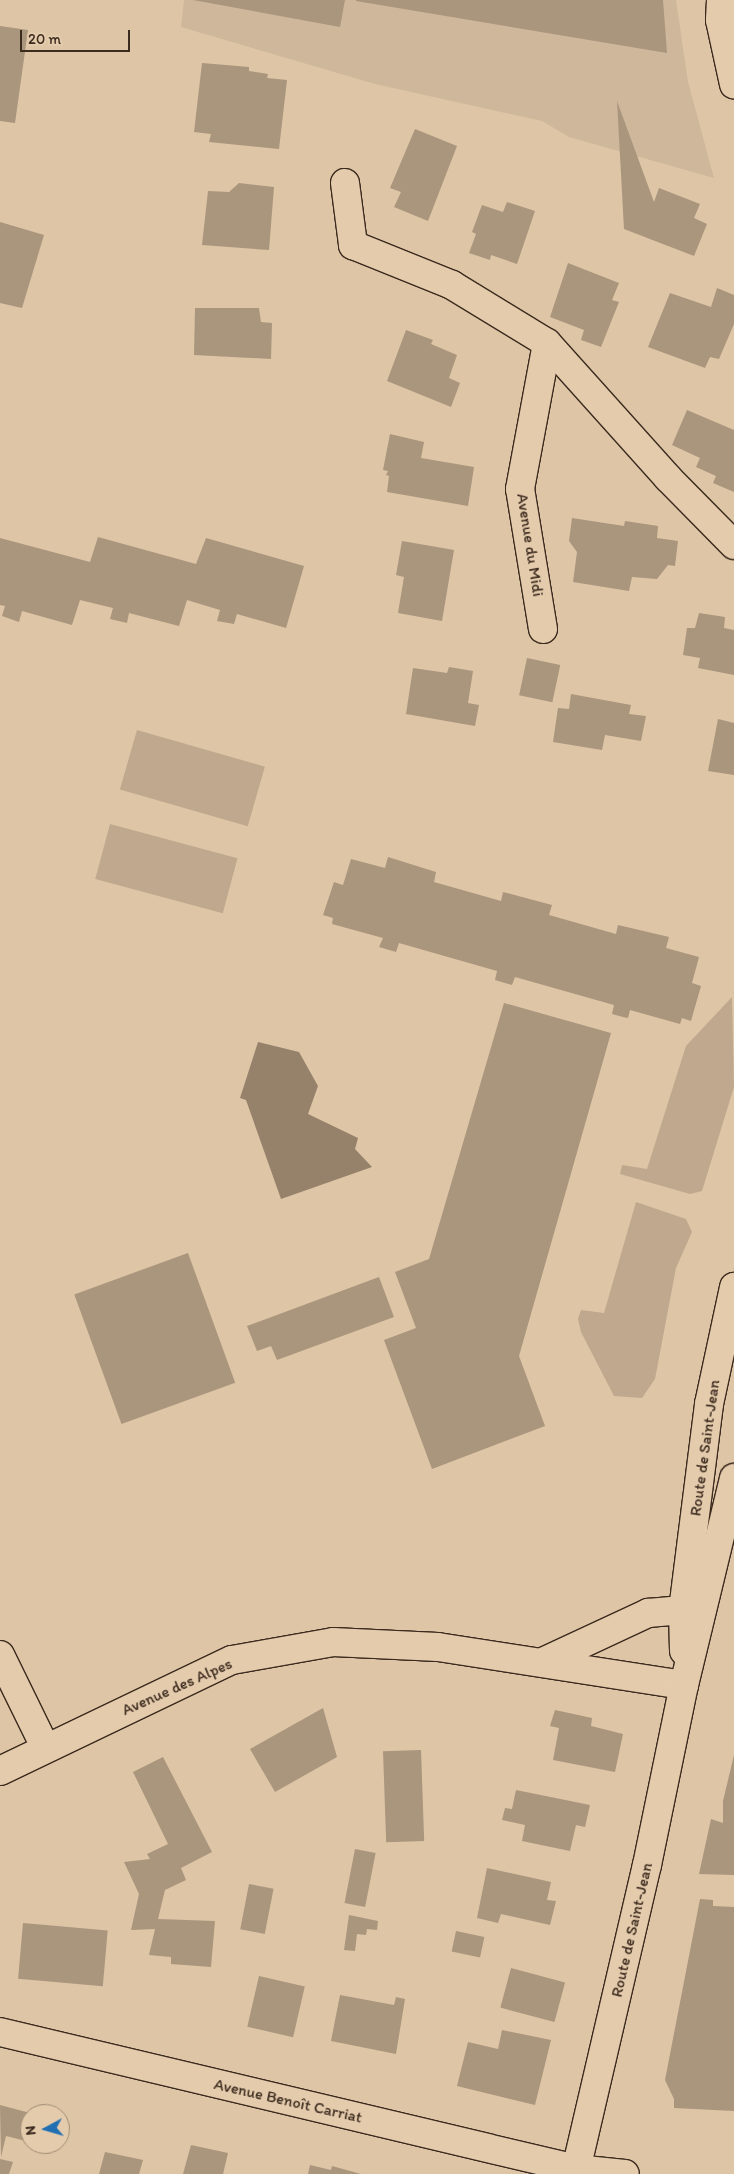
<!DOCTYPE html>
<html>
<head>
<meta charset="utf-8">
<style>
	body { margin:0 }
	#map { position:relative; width:734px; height:2174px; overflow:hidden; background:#ddc5a6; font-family:Itim,sans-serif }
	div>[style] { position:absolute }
	.built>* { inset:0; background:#ceb79a }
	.green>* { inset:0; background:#bfa88d; transform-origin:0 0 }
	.water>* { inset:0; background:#96816a }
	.building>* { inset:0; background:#aa957d; transform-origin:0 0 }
	.roads { filter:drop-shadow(1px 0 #3b2a1e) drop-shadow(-1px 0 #3b2a1e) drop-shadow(0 1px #3b2a1e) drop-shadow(0 -1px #3b2a1e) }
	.street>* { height:28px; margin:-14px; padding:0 14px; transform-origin:14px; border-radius:14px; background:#e4cbac }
	.secondary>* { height:28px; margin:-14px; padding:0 14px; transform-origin:14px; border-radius:14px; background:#e4cbac }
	span { translate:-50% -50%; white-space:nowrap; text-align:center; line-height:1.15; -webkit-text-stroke:5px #e4cbac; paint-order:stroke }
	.street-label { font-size:16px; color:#3b2a1e }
	.north { position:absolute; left:20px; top:2104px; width:50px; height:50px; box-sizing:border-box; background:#e4cbac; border:1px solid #a08b73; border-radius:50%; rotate:264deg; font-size:14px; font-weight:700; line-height:20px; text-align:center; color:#3b2a1e }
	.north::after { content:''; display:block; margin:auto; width:18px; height:22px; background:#1f6fb2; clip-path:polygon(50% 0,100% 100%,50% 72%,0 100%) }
	.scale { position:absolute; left:20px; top:30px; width:110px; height:22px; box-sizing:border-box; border:2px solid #3b2a1e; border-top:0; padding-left:6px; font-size:15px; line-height:18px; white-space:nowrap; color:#3b2a1e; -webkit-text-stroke:4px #e4cbac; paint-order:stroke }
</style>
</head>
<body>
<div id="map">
	<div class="built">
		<i style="clip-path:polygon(184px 0,676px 0,688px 82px,714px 178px,569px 137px,542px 121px,375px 84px,181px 27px)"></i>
	</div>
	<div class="green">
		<i style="left:137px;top:730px;width:133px;height:62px;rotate:16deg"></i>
		<i style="left:110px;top:824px;width:132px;height:57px;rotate:15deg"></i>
		<i style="clip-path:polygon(732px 997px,734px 1087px,702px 1191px,690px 1194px,620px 1174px,622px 1165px,647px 1169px,686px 1046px)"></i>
		<i style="clip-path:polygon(636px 1202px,686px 1219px,692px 1232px,676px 1268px,655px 1379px,642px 1398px,614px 1396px,581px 1332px,578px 1319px,581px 1310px,604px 1313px)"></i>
	</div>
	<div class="water">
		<i style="clip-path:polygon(258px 1042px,299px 1052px,318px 1086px,308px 1114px,358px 1138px,355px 1149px,372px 1167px,281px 1199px,246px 1100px,240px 1098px)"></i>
	</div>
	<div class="building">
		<i style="clip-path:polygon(193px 0,345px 0,340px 27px)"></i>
		<i style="clip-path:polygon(356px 0,663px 0,667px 53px,356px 1px)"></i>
		<i style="clip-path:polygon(0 26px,28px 30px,15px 123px,0 121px)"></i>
		<i style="clip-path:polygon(202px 63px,249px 67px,249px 71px,268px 74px,267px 78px,287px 80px,279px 149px,209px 142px,211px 134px,194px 132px)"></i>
		<i style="clip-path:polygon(617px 101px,654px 202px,659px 188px,700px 204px,694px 218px,707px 224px,694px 256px,624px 229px)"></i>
		<i style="clip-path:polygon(415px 129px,457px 146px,428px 221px,394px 207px,401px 192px,390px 188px)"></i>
		<i style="clip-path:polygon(239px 183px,274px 187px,269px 250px,202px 245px,208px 191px,229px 192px)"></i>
		<i style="clip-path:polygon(507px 202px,535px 211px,517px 264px,491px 255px,490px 260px,469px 253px,476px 234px,472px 232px,482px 205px,503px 212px)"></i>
		<i style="clip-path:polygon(0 222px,44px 235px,22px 308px,0 303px)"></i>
		<i style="clip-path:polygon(568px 263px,619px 283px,612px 300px,619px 302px,601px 347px,581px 340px,584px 330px,550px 317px)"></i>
		<i style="clip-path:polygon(717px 288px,734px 295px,734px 324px,719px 359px,710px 357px,705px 368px,648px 347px,670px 293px,711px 307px)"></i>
		<i style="clip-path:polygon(195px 308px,259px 308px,261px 322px,272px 323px,271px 359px,194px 355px)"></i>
		<i style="clip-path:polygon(406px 330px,433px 340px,431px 344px,457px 355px,449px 378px,460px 383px,451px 407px,387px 381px)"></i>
		<i style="clip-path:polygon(687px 410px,734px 430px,734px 492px,713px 483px,716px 476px,696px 467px,700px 458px,672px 445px)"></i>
		<i style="clip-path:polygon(390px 434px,424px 442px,421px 458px,474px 467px,468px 506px,387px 492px,389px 476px,386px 475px,388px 471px,383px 470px)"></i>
		<i style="clip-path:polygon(572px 518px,624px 526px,625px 521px,658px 526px,657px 538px,678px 541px,675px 566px,668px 565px,657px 579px,632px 577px,629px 591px,573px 582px,577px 552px,569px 541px)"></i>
		<i style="clip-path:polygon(98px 537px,196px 564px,206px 538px,304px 566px,286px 628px,237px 614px,234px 624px,217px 621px,220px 610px,187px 600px,179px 626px,129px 613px,127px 623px,110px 619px,113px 608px,80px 600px,72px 625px,22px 611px,19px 622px,2px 616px,5px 606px,0 605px,0 538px,90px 562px)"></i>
		<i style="clip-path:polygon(402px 541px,454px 550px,442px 621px,398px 613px,404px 577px,396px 575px)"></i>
		<i style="clip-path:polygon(699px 613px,725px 617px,724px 628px,734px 630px,734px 675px,698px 668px,700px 658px,683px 655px,687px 628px,695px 628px)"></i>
		<i style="left:527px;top:658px;width:34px;height:38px;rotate:12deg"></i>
		<i style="clip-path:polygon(449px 667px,473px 671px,468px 703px,479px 705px,475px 726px,406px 714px,413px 668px,447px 673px)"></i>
		<i style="clip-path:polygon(571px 694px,631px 705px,629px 714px,646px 716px,641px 741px,605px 735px,602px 750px,553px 742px,558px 708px,569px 709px)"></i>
		<i style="clip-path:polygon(718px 719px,734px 723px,734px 775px,708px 771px)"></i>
		<i style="clip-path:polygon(388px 857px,436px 872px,434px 882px,501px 901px,503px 892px,552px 905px,549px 915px,616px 934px,618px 925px,669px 937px,666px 948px,699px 957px,692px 983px,701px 986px,691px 1021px,682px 1018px,680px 1024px,630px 1010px,628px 1018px,623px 1017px,612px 1014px,614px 1005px,515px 977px,512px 985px,495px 980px,497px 971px,399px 943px,396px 952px,379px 947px,383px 938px,332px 924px,333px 918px,323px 915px,334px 882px,343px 885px,351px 859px,385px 868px)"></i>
		<i style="clip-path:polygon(504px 1003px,611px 1033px,519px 1356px,545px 1426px,432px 1469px,384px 1340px,416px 1328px,395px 1272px,429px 1259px)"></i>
		<i style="left:188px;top:1253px;width:138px;height:121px;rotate:70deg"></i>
		<i style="clip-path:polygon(379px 1277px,394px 1317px,277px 1360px,271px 1346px,257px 1351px,247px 1326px)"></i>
		<i style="clip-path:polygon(323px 1708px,337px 1757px,275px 1792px,250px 1749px)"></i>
		<i style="clip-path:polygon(555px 1710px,592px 1718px,591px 1726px,623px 1734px,615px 1772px,553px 1760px,559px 1728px,550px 1726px)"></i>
		<i style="left:421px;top:1750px;width:91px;height:38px;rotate:88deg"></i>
		<i style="clip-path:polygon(734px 1755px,734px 1875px,699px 1874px,711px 1819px,723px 1823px,723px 1801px)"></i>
		<i style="clip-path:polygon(163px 1757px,212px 1852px,181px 1868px,186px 1880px,165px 1890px,158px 1919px,215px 1921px,211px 1967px,171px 1964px,171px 1957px,149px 1955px,155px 1929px,131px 1930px,139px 1894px,124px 1862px,150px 1859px,147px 1854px,168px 1844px,133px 1772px)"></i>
		<i style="clip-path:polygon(516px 1790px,590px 1805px,585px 1827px,576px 1825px,570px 1851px,522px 1841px,525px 1825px,502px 1820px,505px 1808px,512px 1809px)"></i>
		<i style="left:355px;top:1849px;width:21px;height:55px;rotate:11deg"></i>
		<i style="clip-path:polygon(487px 1868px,551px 1882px,547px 1900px,556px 1901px,550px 1925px,501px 1914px,498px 1923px,477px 1918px)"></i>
		<i style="left:249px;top:1884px;width:25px;height:46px;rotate:11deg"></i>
		<i style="clip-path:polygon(700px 1899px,713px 1900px,713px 1906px,734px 1907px,734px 2111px,674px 2108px,674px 2099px,665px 2080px)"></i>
		<i style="clip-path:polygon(349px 1915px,378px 1921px,377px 1930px,367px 1929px,366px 1935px,357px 1934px,355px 1951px,344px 1950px)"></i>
		<i style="left:23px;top:1923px;width:85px;height:56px;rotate:5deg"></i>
		<i style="left:456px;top:1931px;width:29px;height:21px;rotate:12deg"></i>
		<i style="left:511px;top:1968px;width:56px;height:41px;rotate:15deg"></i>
		<i style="left:259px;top:1976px;width:47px;height:52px;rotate:13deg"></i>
		<i style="clip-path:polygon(340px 1995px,394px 2005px,396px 1997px,405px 1999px,396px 2054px,331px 2041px)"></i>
		<i style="clip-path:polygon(502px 2030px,551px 2040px,535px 2105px,457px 2086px,468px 2042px,498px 2049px)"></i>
		<i style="clip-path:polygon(0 2105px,30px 2113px,30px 2142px,6px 2136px,1px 2157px)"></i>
		<i style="clip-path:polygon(191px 2145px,228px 2153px,223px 2174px,183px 2174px)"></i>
		<i style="clip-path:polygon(105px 2152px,143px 2160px,139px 2174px,99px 2174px)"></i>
		<i style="clip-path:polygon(0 2159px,13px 2162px,9px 2174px,0 2174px)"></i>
		<i style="clip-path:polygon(310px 2165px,331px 2170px,332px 2166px,361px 2174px,308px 2174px)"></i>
	</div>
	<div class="roads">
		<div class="street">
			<i style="left:721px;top:0;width:20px;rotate:93deg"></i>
			<i style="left:720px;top:20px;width:66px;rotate:77.7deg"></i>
			<i style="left:345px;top:183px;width:63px;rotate:82.6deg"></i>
			<i style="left:353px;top:245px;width:107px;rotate:22deg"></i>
			<i style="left:452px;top:285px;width:111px;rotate:31.4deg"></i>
			<i style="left:547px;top:343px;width:181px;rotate:48.1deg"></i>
			<i style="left:668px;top:478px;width:94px;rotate:45.4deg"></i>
			<i style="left:543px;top:629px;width:142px;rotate:-99.3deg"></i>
			<i style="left:520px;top:489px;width:148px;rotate:-79.5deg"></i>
			<i style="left:0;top:1655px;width:102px;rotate:63.9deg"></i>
			<i style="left:545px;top:1661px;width:114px;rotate:-25deg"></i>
			<i style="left:648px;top:1613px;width:35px;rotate:-5deg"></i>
			<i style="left:0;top:1771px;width:257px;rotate:-25.6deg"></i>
			<i style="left:232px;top:1660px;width:103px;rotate:-10.1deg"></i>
			<i style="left:333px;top:1642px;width:105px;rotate:2.7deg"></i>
			<i style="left:438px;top:1647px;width:249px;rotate:8.8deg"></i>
			<i style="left:0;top:2032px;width:592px;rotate:13.38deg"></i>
			<i style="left:576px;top:2169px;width:49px;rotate:5.8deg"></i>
		</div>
		<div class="secondary">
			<i style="left:684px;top:1651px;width:41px;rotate:-91.4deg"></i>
			<i style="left:683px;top:1610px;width:208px;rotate:-82.8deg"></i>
			<i style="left:709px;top:1404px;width:120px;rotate:-77.9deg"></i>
			<i style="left:575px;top:2174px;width:317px;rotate:-76.9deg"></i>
			<i style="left:647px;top:1865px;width:184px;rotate:-78.4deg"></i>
			<i style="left:684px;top:1685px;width:213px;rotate:-76.4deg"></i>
		</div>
	</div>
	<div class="street-label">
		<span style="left:530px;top:545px;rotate:81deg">Avenue du Midi</span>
		<span style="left:705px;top:1448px;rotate:-82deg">Route de Saint-Jean</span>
		<span style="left:177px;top:1687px;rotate:-24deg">Avenue des Alpes</span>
		<span style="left:632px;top:1930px;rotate:-77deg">Route de Saint-Jean</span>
		<span style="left:288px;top:2101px;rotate:13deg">Avenue Benoît Carriat</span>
	</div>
	<div class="north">N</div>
	<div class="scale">20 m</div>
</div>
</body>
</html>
